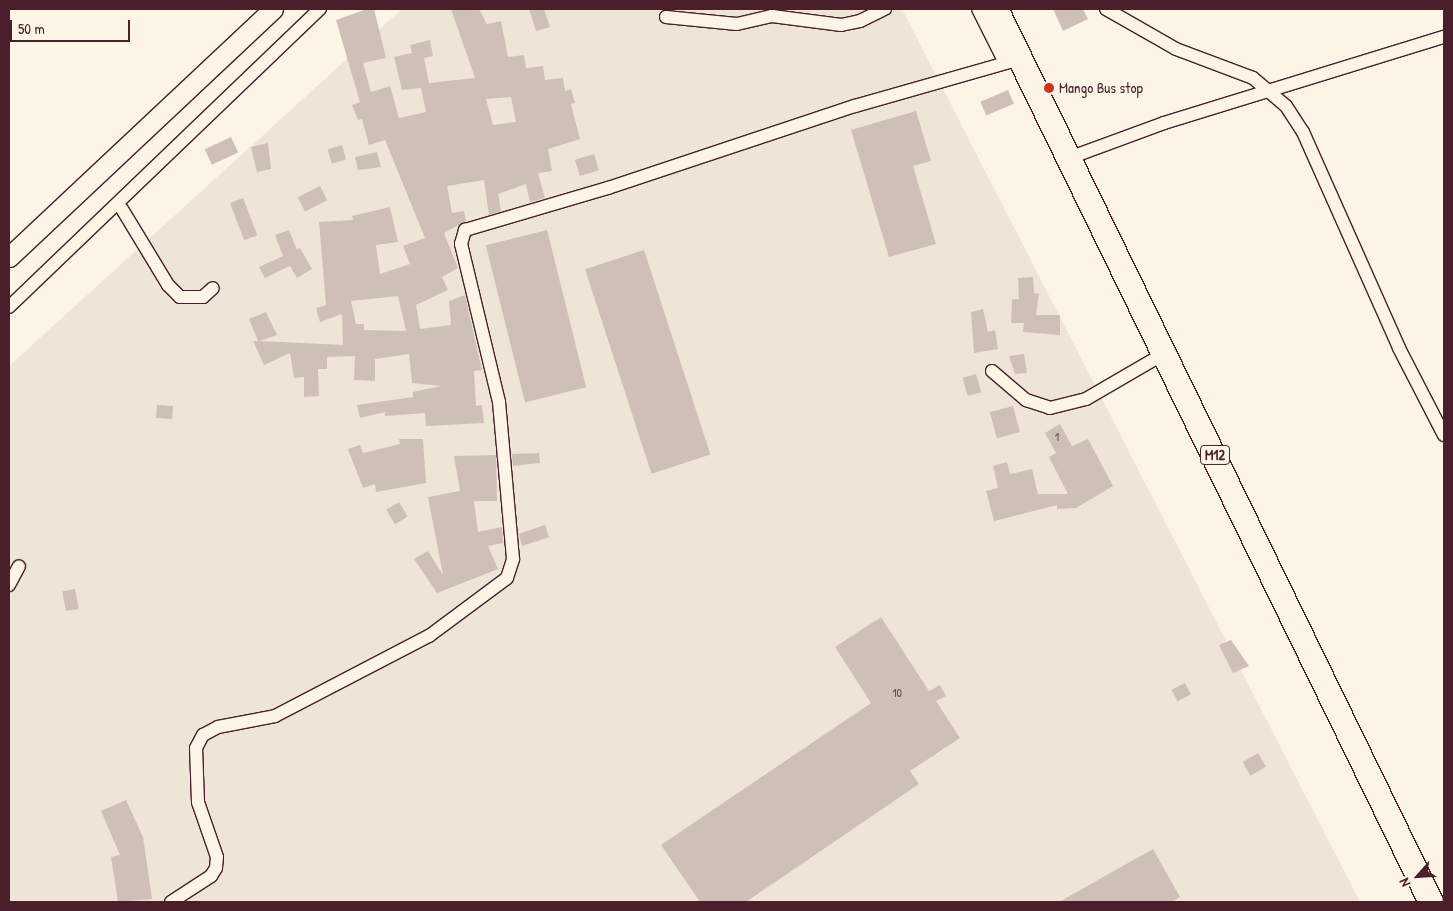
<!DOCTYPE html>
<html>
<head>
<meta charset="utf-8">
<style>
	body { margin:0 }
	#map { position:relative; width:1453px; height:911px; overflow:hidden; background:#fcf5e5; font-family:"Patrick Hand",sans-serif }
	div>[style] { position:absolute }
	.built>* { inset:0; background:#eee5d7 }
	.building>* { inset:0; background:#cfc0b7; transform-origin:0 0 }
	.roads { filter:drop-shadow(1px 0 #4a1f2b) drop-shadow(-1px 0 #4a1f2b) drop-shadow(0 1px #4a1f2b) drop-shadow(0 -1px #4a1f2b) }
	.street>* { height:12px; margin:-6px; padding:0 6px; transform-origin:6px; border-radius:6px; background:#fcf5e5 }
	.secondary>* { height:19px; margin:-9.5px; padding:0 9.5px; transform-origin:9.5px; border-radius:9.5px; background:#fcf5e5 }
	.highway>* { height:24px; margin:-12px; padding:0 12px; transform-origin:12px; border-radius:12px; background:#fcf5e5 }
	.dots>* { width:14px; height:14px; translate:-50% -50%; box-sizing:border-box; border:2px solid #fcf5e5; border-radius:50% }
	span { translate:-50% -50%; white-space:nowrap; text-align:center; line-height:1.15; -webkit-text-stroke:5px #fcf5e5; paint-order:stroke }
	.number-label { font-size:12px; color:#6b474e }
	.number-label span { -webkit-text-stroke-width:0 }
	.shield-label span { padding:1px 4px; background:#fcf5e5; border:1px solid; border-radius:4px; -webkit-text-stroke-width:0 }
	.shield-label { font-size:14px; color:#4a1f2b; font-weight:700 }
	.poi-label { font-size:15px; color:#4a1f2b }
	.left { translate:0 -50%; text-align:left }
	.frame { position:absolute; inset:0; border:10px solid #4a1f2b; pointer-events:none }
	.north { position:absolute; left:1393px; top:851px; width:50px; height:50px; -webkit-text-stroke:4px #fcf5e5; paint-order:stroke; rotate:244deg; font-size:14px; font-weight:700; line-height:20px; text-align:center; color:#4a1f2b }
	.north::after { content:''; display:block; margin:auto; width:18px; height:22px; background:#4a1f2b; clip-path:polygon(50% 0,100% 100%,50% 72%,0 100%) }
	.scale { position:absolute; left:10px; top:20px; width:120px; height:22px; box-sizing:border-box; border:2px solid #4a1f2b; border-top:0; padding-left:6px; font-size:15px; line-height:18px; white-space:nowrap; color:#4a1f2b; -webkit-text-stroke:4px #fcf5e5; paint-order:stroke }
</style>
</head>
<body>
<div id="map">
	<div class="built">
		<i style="clip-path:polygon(402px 9px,902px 9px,1360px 902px,9px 902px,9px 366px)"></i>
	</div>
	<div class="building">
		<i style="clip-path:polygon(evenodd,367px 9px,374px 9px,386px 58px,363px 63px,371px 92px,390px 86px,399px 118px,426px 112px,421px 88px,402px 90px,394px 57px,412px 53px,410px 45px,430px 40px,433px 56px,424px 58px,429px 83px,475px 78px,451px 9px,479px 9px,487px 24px,501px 21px,508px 57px,524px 55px,526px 68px,543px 66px,545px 80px,563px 78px,565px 91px,571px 89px,575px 103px,571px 104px,580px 139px,548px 149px,552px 171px,538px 173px,545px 198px,530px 202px,526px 184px,498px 194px,501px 211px,489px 215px,484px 180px,447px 186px,452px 213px,464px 211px,466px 221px,444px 233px,458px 268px,442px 277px,448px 290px,416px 305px,420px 329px,451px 325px,449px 301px,465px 295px,482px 370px,474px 371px,476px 406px,482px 405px,484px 423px,426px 426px,425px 413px,385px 416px,385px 412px,360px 418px,357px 405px,413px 397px,413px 392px,441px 386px,412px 383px,409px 354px,375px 359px,375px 381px,354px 380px,355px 356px,327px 357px,327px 369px,318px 369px,319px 396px,304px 397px,304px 377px,294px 378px,290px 353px,264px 365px,253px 341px,258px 341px,249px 319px,266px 312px,277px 335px,260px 341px,343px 345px,342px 314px,320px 322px,316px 308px,326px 305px,319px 222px,353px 220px,352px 216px,390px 207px,398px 242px,376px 245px,380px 274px,410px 264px,403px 246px,425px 238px,385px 140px,369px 145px,362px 119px,358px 120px,352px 105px,360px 102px,336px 20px,367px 9px,511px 97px,516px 122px,493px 125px,486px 99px,511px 97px,367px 9px,398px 296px,406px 331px,364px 330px,364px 324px,356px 324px,351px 301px,398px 296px)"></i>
		<i style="clip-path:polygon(529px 9px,544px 9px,550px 27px,536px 31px)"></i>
		<i style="clip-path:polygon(1053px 9px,1083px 9px,1088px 19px,1063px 31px)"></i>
		<i style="left:1008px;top:90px;width:15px;height:30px;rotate:67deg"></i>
		<i style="clip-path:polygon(916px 111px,931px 161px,913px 166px,936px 244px,889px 257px,851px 130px)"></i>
		<i style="left:231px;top:137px;width:17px;height:29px;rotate:65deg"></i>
		<i style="clip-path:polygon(268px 143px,271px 169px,257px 172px,251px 147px)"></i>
		<i style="left:342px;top:145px;width:15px;height:15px;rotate:74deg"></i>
		<i style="clip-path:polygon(377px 152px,381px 167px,358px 170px,355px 157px)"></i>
		<i style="left:594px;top:154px;width:17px;height:20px;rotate:73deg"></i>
		<i style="left:320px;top:186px;width:16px;height:25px;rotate:63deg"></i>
		<i style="left:243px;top:198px;width:40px;height:14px;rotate:69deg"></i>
		<i style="clip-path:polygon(289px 230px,297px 250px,300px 248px,312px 269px,297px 278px,290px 266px,265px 278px,259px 267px,283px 256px,275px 235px)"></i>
		<i style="left:547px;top:230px;width:162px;height:63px;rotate:76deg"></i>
		<i style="left:644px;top:250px;width:215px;height:62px;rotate:72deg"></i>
		<i style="clip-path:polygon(1033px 277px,1034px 293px,1039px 294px,1036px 315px,1060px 315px,1060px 335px,1023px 332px,1024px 323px,1011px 323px,1012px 299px,1019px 299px,1018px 278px)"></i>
		<i style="clip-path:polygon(983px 309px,988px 332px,995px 330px,998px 349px,974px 353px,971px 312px)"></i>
		<i style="clip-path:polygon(1024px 354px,1027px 373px,1015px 374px,1009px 356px)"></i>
		<i style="left:976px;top:374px;width:19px;height:14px;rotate:74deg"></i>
		<i style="left:157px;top:405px;width:16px;height:13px;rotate:4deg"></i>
		<i style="left:1013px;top:406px;width:27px;height:24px;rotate:75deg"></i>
		<i style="clip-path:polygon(1060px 424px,1072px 446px,1088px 439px,1113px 486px,1076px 508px,1057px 509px,1057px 505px,994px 521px,986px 491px,998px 488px,993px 466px,1007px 462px,1010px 474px,1032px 469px,1038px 494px,1068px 494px,1049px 457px,1056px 453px,1045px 433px)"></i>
		<i style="clip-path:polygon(399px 439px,423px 439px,426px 483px,376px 492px,375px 484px,363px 488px,348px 449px,360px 445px,363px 453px,400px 444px)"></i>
		<i style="clip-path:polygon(539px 453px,540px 463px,513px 466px,512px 454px)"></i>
		<i style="clip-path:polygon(496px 455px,497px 501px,474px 501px,478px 532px,502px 527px,503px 543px,488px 546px,498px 569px,437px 593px,414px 559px,428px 551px,443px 575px,428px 497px,460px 491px,454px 456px)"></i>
		<i style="left:399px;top:502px;width:17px;height:15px;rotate:59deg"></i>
		<i style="left:545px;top:525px;width:13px;height:28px;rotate:72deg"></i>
		<i style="left:75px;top:589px;width:20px;height:13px;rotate:79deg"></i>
		<i style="clip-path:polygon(881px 617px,929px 691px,940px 685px,946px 696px,936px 701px,960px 738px,910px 771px,919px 784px,746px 902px,700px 902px,661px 845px,871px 703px,835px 647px)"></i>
		<i style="clip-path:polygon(1231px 640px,1249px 666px,1233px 673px,1219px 645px)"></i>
		<i style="left:1185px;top:683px;width:13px;height:15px;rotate:63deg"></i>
		<i style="left:1258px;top:753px;width:16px;height:18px;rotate:60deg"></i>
		<i style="clip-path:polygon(126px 800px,143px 837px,152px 899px,118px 902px,111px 857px,120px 855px,101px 811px)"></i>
		<i style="clip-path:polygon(1153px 849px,1180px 897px,1171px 902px,1059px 902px)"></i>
	</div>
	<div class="roads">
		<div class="street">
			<i style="left:978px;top:9px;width:60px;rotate:63.4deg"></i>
			<i style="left:1106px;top:9px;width:81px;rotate:29.7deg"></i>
			<i style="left:1176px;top:49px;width:82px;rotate:20.6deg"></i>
			<i style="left:1253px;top:78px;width:43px;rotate:40.3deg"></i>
			<i style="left:1286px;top:106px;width:31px;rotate:57deg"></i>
			<i style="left:1303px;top:132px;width:236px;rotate:66deg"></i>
			<i style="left:1399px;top:348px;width:98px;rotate:62.7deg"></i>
			<i style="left:666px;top:17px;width:71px;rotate:5.6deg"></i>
			<i style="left:737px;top:24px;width:36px;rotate:-13deg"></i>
			<i style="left:772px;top:16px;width:70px;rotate:7.4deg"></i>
			<i style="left:841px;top:25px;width:19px;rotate:-12deg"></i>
			<i style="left:860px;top:21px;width:28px;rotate:-26deg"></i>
			<i style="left:1069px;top:158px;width:101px;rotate:-20.2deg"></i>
			<i style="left:1164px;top:123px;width:293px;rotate:-17.1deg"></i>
			<i style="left:122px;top:209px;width:89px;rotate:58.8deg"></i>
			<i style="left:168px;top:285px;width:17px;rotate:45deg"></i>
			<i style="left:180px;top:297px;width:23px"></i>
			<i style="left:203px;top:297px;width:13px;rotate:-42deg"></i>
			<i style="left:9px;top:307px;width:431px;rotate:-43.8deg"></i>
			<i style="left:992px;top:371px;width:45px;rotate:40.5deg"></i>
			<i style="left:1026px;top:400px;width:25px;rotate:18deg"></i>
			<i style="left:1050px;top:408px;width:37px;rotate:-14deg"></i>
			<i style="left:1086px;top:399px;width:91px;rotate:-30.2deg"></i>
			<i style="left:9px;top:585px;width:21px;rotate:-62deg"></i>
			<i style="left:171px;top:902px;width:48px;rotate:-33deg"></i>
			<i style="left:211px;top:876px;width:9px;rotate:-58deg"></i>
			<i style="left:216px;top:868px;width:11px;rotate:-85deg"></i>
			<i style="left:217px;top:857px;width:58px;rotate:-109.1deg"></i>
			<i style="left:198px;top:802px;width:54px;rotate:-92.1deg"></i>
			<i style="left:196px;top:748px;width:15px;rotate:-62deg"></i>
			<i style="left:203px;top:735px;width:17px;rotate:-28deg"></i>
			<i style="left:218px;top:727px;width:58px;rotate:-10.9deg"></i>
			<i style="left:275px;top:716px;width:174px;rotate:-27.5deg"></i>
			<i style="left:429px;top:636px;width:97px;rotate:-36.6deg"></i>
			<i style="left:507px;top:578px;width:20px;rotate:-72deg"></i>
			<i style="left:513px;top:559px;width:158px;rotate:-95.1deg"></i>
			<i style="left:499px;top:402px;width:163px;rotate:-103.5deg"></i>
			<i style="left:461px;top:244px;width:15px;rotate:-74deg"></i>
			<i style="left:465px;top:230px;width:149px;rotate:-16.4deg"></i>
			<i style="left:608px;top:188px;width:260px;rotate:-18.4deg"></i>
			<i style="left:855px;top:106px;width:172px;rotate:-15.9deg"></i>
		</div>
		<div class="secondary">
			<i style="left:9px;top:257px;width:362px;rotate:-43.2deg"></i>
		</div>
		<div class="highway">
			<i style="left:996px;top:9px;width:993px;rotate:64.03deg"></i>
		</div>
	</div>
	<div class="dots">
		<i style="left:1049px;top:88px;background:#c8321e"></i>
	</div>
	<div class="number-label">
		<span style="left:1057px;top:437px">1</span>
		<span style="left:897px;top:693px">10</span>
	</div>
	<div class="shield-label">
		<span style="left:1215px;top:455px">M12</span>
	</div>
	<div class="poi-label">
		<span class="left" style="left:1059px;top:88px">Mango Bus stop</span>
	</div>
	<div class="frame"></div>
	<div class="north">N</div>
	<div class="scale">50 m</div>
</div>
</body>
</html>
